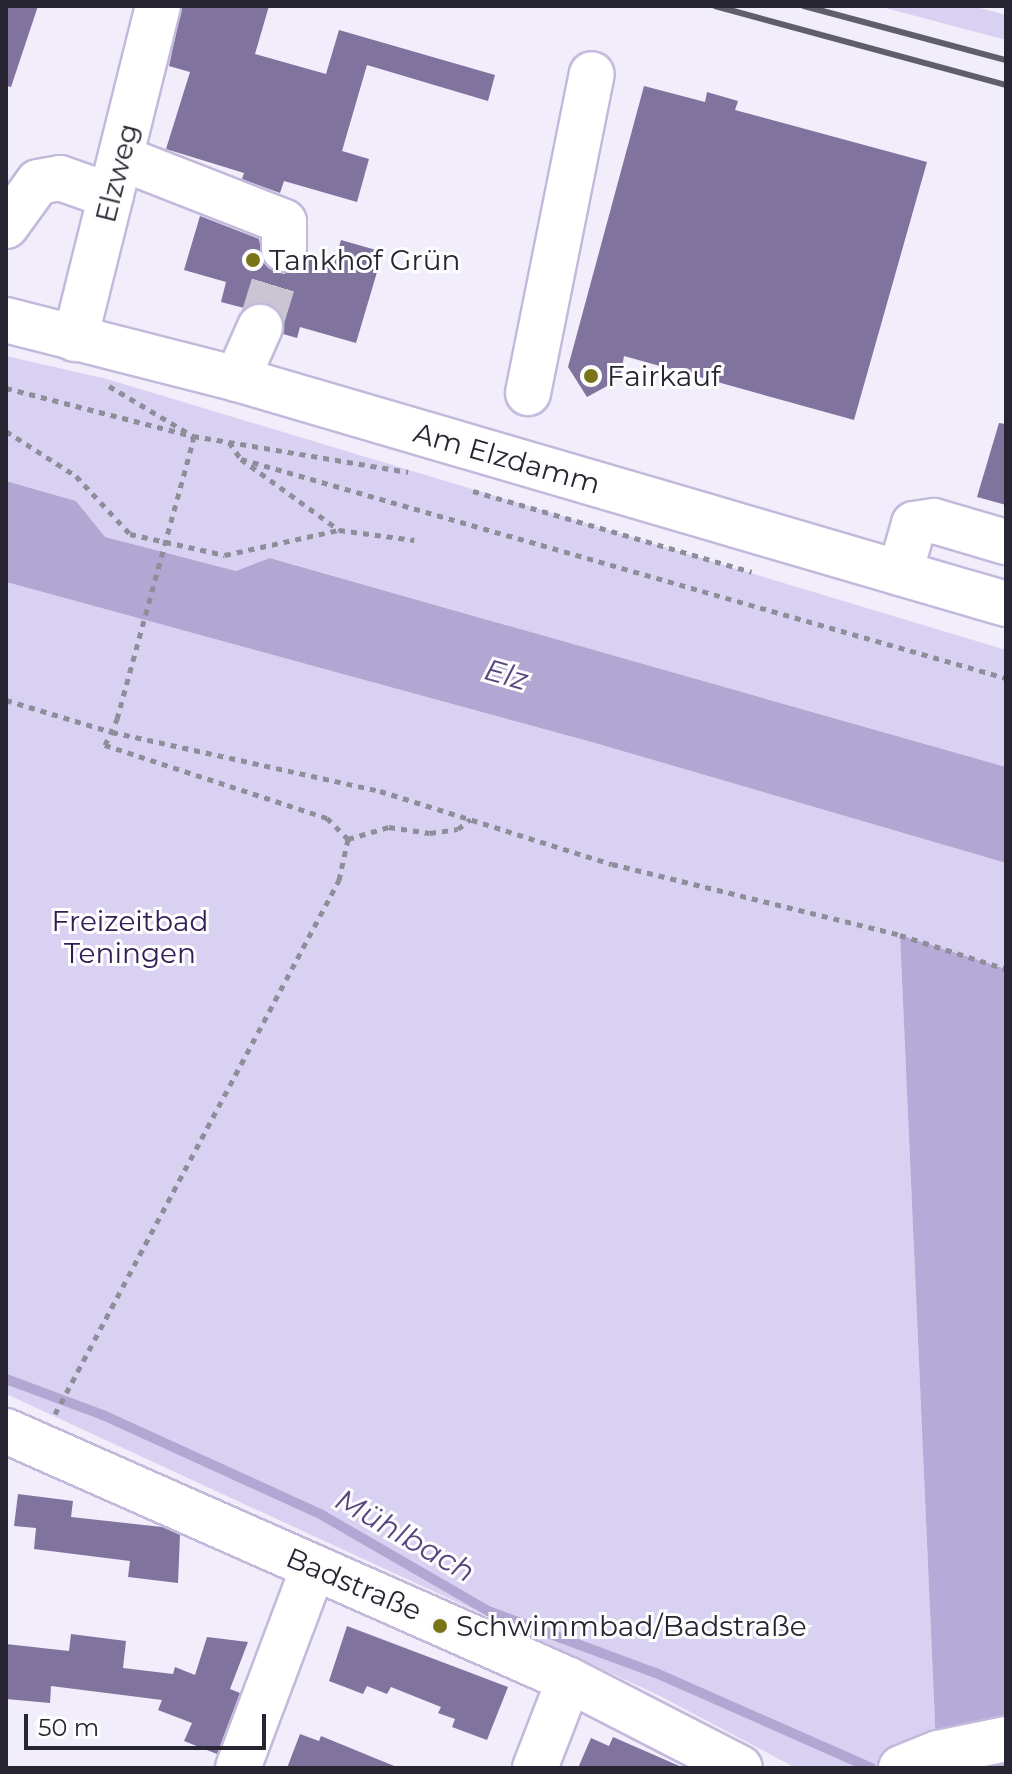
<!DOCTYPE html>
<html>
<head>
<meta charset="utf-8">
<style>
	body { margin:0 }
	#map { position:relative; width:1012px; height:1774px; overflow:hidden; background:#f1edfb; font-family:Montserrat,sans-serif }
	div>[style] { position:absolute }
	.green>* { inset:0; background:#d9d1f1 }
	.forest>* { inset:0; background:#b6aad8 }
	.water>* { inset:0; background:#b2a6d3 }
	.stream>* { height:10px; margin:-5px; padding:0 5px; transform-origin:5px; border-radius:5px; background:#b2a6d3 }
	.building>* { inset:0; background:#80749f }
	.minor-tunnel>* { height:44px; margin-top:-22px; transform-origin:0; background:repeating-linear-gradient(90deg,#c9c5d3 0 44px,transparent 0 66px) }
	.path>* { height:5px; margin-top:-2.5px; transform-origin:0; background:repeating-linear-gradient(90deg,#908d9a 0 6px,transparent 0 12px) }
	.roads { filter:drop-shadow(2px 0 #c2b9db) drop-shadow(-2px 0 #c2b9db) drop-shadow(0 2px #c2b9db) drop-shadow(0 -2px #c2b9db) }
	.minor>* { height:44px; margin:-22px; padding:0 22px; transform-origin:22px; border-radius:22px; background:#fff }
	.rail>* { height:6px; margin:-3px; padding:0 3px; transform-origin:3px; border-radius:3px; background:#615e6b }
	.path-bridge>* { height:5px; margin-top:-2.5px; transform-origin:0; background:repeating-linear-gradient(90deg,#908d9a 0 6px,transparent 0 12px) }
	.dots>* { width:22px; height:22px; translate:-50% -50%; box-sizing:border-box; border:4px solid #fdfdfd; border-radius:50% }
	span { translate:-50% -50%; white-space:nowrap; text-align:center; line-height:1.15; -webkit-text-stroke:6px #fdfdfd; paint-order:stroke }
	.street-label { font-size:28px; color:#282532 }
	.poi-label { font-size:28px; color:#282532 }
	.left { translate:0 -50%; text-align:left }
	.park-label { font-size:28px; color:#321d54 }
	.water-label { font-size:30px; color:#584580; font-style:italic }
	.frame { position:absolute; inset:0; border:8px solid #282532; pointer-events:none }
	.scale { position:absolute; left:24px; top:1714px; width:242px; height:36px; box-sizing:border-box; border:4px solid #282532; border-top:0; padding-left:10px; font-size:24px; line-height:28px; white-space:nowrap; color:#282532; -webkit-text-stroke:6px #fdfdfd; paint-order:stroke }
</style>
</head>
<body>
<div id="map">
	<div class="green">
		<i style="clip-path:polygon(878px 6px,973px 6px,1006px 15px,1006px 40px)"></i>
		<i style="clip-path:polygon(6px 356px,107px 379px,1006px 650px,1006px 767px,271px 558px,236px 571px,104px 537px,76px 501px,6px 481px)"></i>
		<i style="clip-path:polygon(6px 582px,595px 743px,1006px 863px,1006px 969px,900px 936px,937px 1768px,796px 1768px,658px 1695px,6px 1394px)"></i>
	</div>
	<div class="forest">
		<i style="clip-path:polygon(900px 935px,1006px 969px,1006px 1768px,937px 1768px)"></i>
	</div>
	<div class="water">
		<i style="clip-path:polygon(6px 481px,76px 501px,105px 537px,236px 571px,270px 558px,1006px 767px,1006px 863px,595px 743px,6px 582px)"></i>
	</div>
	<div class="stream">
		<i style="left:6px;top:1379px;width:103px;rotate:20.4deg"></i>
		<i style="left:103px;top:1415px;width:241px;rotate:24.5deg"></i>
		<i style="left:322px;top:1515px;width:192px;rotate:30deg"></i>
		<i style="left:488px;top:1611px;width:179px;rotate:20.3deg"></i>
		<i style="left:656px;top:1673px;width:235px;rotate:23.8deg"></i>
	</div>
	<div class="building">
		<i style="clip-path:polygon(6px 6px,38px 6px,11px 87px,6px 86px)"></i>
		<i style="clip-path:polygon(182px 6px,269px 6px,255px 54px,326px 74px,339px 30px,495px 75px,488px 101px,367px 65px,342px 151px,369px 159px,357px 202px,284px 181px,280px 193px,242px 179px,244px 173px,166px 149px,190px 72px,169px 66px)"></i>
		<i style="clip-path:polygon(644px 86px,705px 102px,707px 92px,738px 101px,735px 110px,927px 162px,854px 420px,624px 356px,620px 379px,587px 397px,568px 367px)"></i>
		<i style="clip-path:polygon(200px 216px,259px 239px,263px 262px,283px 274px,297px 270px,307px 255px,334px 264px,341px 240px,383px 252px,356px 343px,300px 327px,297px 338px,283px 334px,281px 313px,271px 305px,257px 302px,244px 308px,221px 302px,226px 282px,184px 270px)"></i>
		<i style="clip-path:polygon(999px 423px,1006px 424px,1006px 505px,977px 497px)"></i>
		<i style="clip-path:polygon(18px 1494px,73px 1501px,71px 1517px,162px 1527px,180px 1535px,178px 1583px,128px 1577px,130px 1561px,34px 1549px,36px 1528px,14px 1526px)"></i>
		<i style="clip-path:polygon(347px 1626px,508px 1687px,487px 1740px,452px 1727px,455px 1719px,438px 1713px,441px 1707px,391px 1687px,387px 1694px,367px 1686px,363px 1694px,329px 1681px)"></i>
		<i style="clip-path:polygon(71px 1634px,126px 1641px,123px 1668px,173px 1674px,175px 1667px,195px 1675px,207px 1637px,248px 1642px,230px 1689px,240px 1693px,217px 1754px,184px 1741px,192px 1723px,158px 1710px,162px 1700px,51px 1686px,50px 1703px,6px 1699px,6px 1644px,69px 1651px)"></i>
		<i style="clip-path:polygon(300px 1734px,319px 1741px,321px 1736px,399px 1768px,287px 1768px)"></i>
		<i style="clip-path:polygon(613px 1737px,684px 1768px,578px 1768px,591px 1738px,609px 1746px)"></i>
	</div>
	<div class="minor-tunnel">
		<i style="left:260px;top:327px;width:82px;rotate:-72.9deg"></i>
	</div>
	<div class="path">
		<i style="left:109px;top:386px;width:98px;rotate:30.8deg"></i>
		<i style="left:193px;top:436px;width:6px;rotate:90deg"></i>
		<i style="left:6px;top:388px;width:193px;rotate:14.4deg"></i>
		<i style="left:193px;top:436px;width:218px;rotate:9.5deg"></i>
		<i style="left:6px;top:431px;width:83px;rotate:32.7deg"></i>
		<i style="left:76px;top:476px;width:79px;rotate:47deg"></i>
		<i style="left:130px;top:534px;width:97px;rotate:12.5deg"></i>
		<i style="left:225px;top:555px;width:117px;rotate:-12.4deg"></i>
		<i style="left:339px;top:530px;width:76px;rotate:7.6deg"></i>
		<i style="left:229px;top:442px;width:21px;rotate:55deg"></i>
		<i style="left:241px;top:459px;width:121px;rotate:35.9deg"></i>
		<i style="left:241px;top:459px;width:796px;rotate:15.98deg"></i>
		<i style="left:473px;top:491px;width:290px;rotate:16.2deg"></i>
		<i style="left:6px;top:700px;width:111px;rotate:16.8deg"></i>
		<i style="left:112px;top:732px;width:274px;rotate:12.4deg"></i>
		<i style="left:380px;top:791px;width:243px;rotate:17.5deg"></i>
		<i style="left:612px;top:864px;width:297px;rotate:13.8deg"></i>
		<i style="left:900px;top:935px;width:111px;rotate:17.8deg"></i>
		<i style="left:348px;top:839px;width:43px;rotate:-16.3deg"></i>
		<i style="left:389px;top:827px;width:41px;rotate:8.3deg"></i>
		<i style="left:430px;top:833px;width:28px;rotate:-8deg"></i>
		<i style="left:458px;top:829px;width:16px;rotate:-38deg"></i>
		<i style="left:55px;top:1414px;width:605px;rotate:-61.99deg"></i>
		<i style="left:339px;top:880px;width:42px;rotate:-77.6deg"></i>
		<i style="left:348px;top:839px;width:30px;rotate:-135deg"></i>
		<i style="left:327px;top:818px;width:234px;rotate:-161.8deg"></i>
		<i style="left:105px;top:745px;width:29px;rotate:-65deg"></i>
	</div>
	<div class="roads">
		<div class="minor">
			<i style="left:121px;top:158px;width:175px;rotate:21.4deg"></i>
			<i style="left:284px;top:222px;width:27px;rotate:90deg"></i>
			<i style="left:6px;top:226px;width:54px;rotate:-54deg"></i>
			<i style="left:38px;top:182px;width:22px;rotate:-10deg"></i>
			<i style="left:60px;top:178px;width:54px;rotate:19.4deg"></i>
			<i style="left:6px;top:320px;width:238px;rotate:14.3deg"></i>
			<i style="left:237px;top:379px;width:801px;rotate:16.31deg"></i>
			<i style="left:75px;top:339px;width:343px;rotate:-76deg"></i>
			<i style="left:237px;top:379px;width:57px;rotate:-66.1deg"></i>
			<i style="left:528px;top:393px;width:325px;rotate:-78.7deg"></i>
			<i style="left:900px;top:573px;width:51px;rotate:-74.1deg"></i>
			<i style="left:914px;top:524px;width:20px;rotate:-9deg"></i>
			<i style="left:934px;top:521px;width:75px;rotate:16.3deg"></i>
			<i style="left:6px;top:1431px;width:616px;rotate:23.86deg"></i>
			<i style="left:569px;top:1680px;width:192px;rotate:27.2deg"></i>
			<i style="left:238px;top:1768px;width:214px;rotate:-69.4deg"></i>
			<i style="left:535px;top:1768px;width:94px;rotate:-68.9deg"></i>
			<i style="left:901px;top:1768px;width:40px;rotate:-22deg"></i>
			<i style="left:938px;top:1753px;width:69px;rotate:-11.6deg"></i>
		</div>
	</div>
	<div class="rail">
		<i style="left:715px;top:6px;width:302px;rotate:15.2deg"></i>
		<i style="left:804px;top:6px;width:209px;rotate:15deg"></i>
	</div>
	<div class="path-bridge">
		<i style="left:117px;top:719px;width:287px;rotate:-74.7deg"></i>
	</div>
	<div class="dots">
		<i style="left:253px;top:260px;background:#797418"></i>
		<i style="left:591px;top:376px;background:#797418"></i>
		<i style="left:440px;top:1626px;background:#797418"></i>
	</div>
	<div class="street-label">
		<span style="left:117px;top:173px;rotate:-76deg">Elzweg</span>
		<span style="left:507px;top:458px;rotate:16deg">Am Elzdamm</span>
		<span style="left:354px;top:1584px;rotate:23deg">Badstraße</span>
	</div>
	<div class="poi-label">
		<span class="left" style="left:269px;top:260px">Tankhof Grün</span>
		<span class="left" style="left:607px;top:376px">Fairkauf</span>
		<span class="left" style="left:456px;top:1626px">Schwimmbad/Badstraße</span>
	</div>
	<div class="park-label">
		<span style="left:130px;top:937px">Freizeitbad<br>Teningen</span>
	</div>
	<div class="water-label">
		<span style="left:506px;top:675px;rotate:16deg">Elz</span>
		<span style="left:405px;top:1536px;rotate:30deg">Mühlbach</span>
	</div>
	<div class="frame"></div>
	<div class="scale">50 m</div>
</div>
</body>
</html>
